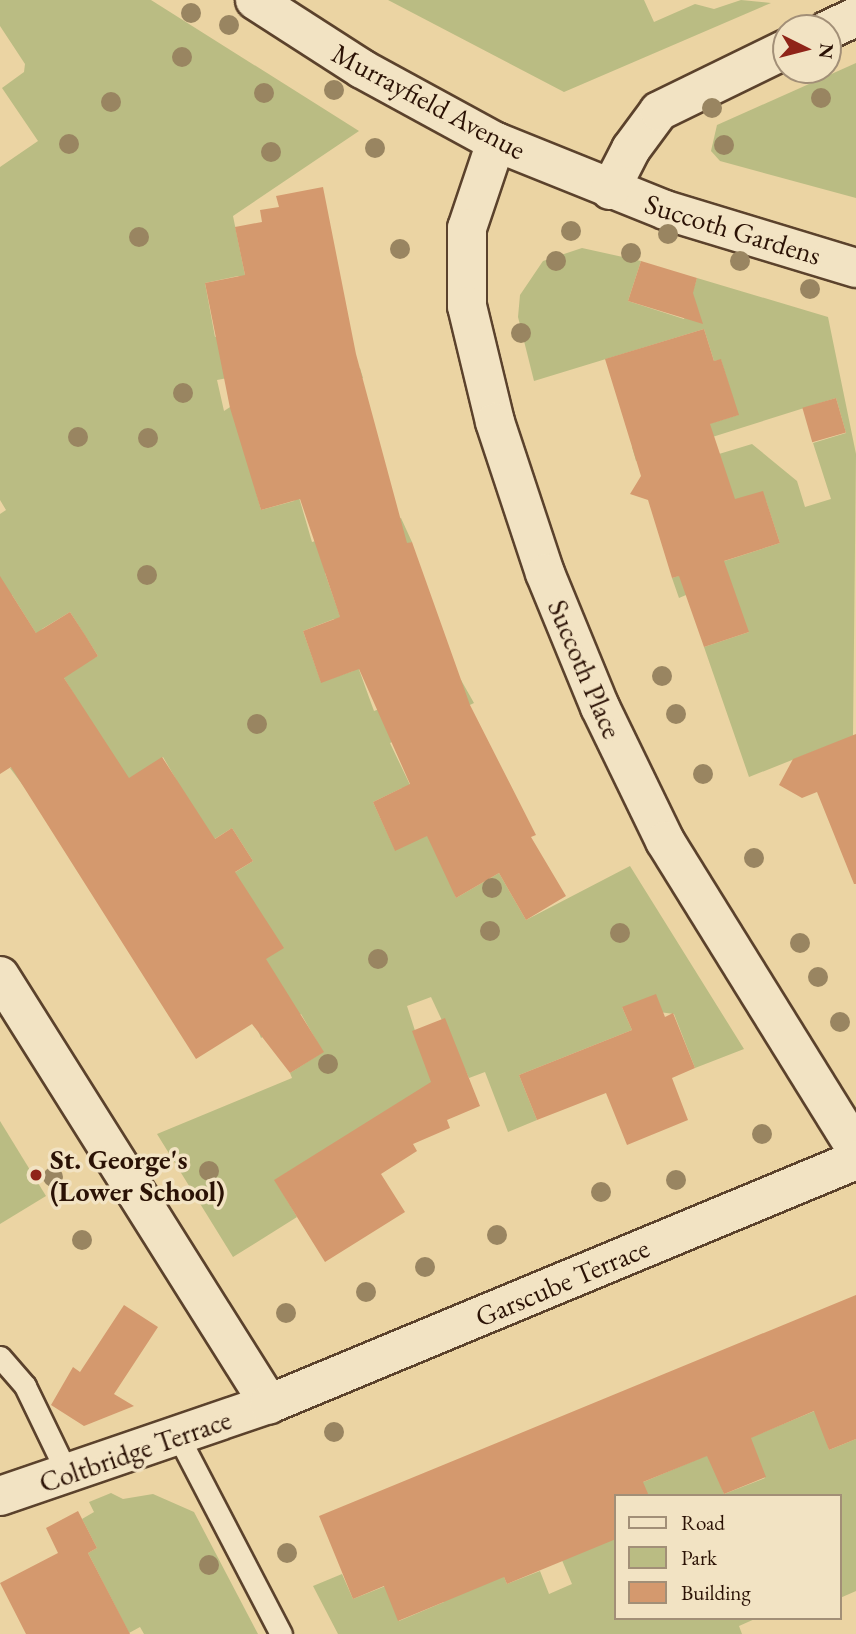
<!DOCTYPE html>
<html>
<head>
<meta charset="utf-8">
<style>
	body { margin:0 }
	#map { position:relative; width:856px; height:1634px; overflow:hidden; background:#ebd4a3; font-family:"EB Garamond",serif }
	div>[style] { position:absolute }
	.green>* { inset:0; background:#babc83 }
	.building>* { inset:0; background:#d4996e; transform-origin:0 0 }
	.roads { filter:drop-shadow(2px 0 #5b422c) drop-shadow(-2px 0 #5b422c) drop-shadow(0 2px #5b422c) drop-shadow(0 -2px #5b422c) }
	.service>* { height:21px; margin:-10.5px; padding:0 10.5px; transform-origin:10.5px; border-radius:10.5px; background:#f2e3c3 }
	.minor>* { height:38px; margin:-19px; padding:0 19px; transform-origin:19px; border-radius:19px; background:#f2e3c3 }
	.trees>* { width:20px; height:20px; margin:-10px; border-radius:50%; background:#998561 }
	.dots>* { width:19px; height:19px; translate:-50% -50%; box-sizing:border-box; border:4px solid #f2e3c3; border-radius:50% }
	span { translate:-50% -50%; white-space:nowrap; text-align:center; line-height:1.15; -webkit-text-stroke:7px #f2e3c3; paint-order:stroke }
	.street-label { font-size:28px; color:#2b1205 }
	.poi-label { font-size:28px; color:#2b1205; font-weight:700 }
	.left { translate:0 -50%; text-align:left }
	.legend { position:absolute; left:614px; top:1494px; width:228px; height:126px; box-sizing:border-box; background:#f2e3c3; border:2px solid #a28f77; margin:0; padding:9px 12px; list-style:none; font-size:21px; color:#2b1205 }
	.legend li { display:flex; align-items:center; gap:14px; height:35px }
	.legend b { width:35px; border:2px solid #a28f77 }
	.north { position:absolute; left:772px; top:14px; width:70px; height:70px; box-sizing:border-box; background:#f2e3c3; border:2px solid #a28f77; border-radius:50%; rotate:96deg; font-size:19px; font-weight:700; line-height:28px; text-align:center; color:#2b1205 }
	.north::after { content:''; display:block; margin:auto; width:24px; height:32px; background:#8f2418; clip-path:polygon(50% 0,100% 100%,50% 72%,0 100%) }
</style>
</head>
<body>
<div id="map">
	<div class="green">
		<i style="clip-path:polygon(0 0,151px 0,359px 131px,233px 216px,246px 280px,238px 276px,205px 283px,215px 337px,248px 330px,264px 371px,217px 380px,224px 411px,256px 390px,360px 368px,363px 378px,274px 402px,247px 459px,261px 510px,294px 501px,298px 494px,312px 542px,401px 518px,412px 542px,325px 573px,342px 622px,334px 619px,303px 631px,321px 682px,353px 671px,357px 664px,374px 711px,461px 680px,474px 703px,390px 743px,412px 789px,402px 788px,373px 802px,395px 850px,430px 828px,456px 898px,499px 873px,526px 920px,630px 866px,744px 1049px,695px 1068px,674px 1014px,622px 1007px,632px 1030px,519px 1075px,537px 1120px,508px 1132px,485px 1072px,469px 1078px,431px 997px,407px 1006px,432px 1083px,275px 1180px,297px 1217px,233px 1257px,157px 1134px,292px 1078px,290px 1073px,323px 1052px,301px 1014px,261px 1038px,202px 893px,253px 861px,232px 828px,180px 861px,177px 781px,163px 757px,132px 783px,25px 788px,10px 768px,89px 719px,61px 673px,98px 656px,70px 612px,42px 629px,39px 638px,12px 595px,0 602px,0 514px,6px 510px,0 500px,0 167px,38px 141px,2px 88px,24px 72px,25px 64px,0 26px)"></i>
		<i style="clip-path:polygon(388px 0,644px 0,654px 22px,695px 4px,714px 9px,741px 0,771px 3px,564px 92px)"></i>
		<i style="clip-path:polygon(856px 63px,856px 198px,720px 161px,711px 151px,717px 125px)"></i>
		<i style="clip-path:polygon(582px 248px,641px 261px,628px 301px,684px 319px,697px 278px,828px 317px,856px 454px,853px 736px,749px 777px,704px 647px,749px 632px,686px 595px,679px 598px,672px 578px,780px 543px,766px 501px,738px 510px,656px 473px,752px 444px,797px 481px,805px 507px,831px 499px,813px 443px,846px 433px,836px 398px,636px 461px,632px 447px,738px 415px,721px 360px,714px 361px,704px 329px,534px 381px,518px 317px,520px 295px,543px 261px)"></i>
		<i style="clip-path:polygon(0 1121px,46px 1196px,0 1224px)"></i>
		<i style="clip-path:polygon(817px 1410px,829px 1450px,856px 1439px,856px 1591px,840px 1598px,840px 1496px,649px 1496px,641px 1483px,710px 1454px,724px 1494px,765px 1478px,747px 1439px)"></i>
		<i style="clip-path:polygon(111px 1493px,123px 1499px,153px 1494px,194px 1512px,258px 1634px,144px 1634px,140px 1627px,129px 1633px,88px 1553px,97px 1548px,82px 1519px,94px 1512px,89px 1502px)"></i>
		<i style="clip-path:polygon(603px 1507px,616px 1539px,616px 1618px,757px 1618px,739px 1626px,742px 1634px,338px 1634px,313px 1586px,342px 1574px,353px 1599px,388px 1585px,399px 1621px,444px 1602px,433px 1575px,494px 1553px,507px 1584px,540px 1571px,549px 1594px,572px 1584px,556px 1546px)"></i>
	</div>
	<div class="building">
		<i style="clip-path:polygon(323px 187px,356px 354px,407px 543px,412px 542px,470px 705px,536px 835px,531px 837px,566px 896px,526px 920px,499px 873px,456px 898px,427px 836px,395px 851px,373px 802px,410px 784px,359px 669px,321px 683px,303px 631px,340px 617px,300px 499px,261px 510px,230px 408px,205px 283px,245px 275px,235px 227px,262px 222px,260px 210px,279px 207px,276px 196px)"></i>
		<i style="clip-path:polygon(641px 261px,697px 278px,693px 293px,703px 324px,628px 301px)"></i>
		<i style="clip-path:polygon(704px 329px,714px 361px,721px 359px,739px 415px,710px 424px,735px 499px,763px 491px,780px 543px,724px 561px,749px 632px,704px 647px,679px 576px,672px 578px,648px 500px,630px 494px,641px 476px,605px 359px)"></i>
		<i style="left:836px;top:398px;width:36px;height:35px;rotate:74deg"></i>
		<i style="clip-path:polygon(0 576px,36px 633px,70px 612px,85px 635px,98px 656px,64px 678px,129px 778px,162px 757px,215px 839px,232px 828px,253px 861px,235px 872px,284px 948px,266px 959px,324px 1052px,290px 1073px,252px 1024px,196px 1059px,11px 767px,0 774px)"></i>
		<i style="clip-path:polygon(856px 734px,856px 884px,854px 884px,817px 792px,802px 798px,779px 785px,793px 759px)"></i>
		<i style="clip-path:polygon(656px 994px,665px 1017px,673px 1013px,695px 1068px,672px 1078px,688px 1120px,627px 1145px,606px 1093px,537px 1120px,519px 1075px,632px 1030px,622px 1007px)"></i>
		<i style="clip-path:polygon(445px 1018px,480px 1106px,447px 1120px,450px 1128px,413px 1144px,417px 1151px,381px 1174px,405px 1212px,325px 1262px,274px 1180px,431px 1082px,412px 1031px)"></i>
		<i style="clip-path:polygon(856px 1295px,856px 1439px,829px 1450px,814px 1411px,751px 1438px,766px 1477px,724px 1494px,707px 1456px,643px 1482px,649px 1496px,616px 1496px,616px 1539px,507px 1584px,504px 1577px,398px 1621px,384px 1586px,353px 1599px,319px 1516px)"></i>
		<i style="clip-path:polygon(124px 1305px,158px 1327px,114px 1394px,134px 1406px,84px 1426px,51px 1405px,73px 1367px,80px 1372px)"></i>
		<i style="clip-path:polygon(78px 1511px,97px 1548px,88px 1553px,130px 1634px,26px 1634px,0 1583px,58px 1553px,46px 1528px)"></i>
	</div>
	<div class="roads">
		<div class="service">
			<i style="left:0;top:1357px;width:38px;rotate:49deg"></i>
			<i style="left:25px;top:1386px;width:99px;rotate:64.2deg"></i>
			<i style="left:179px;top:1438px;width:221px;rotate:62.5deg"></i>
		</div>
		<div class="minor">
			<i style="left:255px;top:0;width:127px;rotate:32.8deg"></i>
			<i style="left:362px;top:69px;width:153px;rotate:28.6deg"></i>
			<i style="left:496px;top:142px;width:182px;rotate:21.9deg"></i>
			<i style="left:665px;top:210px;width:200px;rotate:16.9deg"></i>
			<i style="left:828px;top:30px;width:31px;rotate:-25deg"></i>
			<i style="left:496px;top:142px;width:91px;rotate:108.6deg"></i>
			<i style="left:467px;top:228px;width:78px;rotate:90deg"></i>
			<i style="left:467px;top:306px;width:119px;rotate:76.4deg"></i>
			<i style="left:495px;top:422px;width:159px;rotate:71.7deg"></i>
			<i style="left:545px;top:573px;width:145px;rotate:67.7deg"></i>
			<i style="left:600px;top:707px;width:149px;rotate:64.1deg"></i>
			<i style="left:665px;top:841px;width:362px;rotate:58.2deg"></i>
			<i style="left:610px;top:190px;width:46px;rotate:-62.9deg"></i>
			<i style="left:631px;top:149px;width:47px;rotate:-53.6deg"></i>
			<i style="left:659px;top:111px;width:141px;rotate:-26deg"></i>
			<i style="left:0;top:976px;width:506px;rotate:57.85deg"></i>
			<i style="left:0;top:1496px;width:284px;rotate:-18.9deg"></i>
			<i style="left:269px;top:1404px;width:636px;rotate:-22.57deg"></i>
		</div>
	</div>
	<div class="trees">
		<i style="left:191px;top:13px"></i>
		<i style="left:229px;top:25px"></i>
		<i style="left:182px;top:57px"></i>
		<i style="left:334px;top:90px"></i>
		<i style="left:264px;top:93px"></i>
		<i style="left:821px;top:98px"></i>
		<i style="left:111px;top:102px"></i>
		<i style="left:712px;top:108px"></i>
		<i style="left:69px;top:144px"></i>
		<i style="left:724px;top:145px"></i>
		<i style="left:375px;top:148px"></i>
		<i style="left:271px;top:152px"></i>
		<i style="left:571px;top:231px"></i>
		<i style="left:668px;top:234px"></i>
		<i style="left:139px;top:237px"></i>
		<i style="left:400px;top:249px"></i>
		<i style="left:631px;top:253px"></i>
		<i style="left:556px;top:261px"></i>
		<i style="left:740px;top:261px"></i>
		<i style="left:810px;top:289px"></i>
		<i style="left:521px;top:333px"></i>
		<i style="left:183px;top:393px"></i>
		<i style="left:78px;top:437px"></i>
		<i style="left:148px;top:438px"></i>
		<i style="left:147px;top:575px"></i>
		<i style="left:662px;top:676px"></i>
		<i style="left:676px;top:714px"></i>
		<i style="left:257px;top:724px"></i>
		<i style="left:703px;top:774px"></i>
		<i style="left:754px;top:858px"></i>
		<i style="left:492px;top:888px"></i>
		<i style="left:490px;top:931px"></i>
		<i style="left:620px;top:933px"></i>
		<i style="left:800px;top:943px"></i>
		<i style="left:378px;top:959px"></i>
		<i style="left:818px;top:977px"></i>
		<i style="left:840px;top:1022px"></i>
		<i style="left:328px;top:1064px"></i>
		<i style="left:762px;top:1134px"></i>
		<i style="left:209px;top:1171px"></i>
		<i style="left:53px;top:1177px"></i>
		<i style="left:676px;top:1180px"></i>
		<i style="left:601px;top:1192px"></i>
		<i style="left:497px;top:1235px"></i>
		<i style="left:82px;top:1240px"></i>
		<i style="left:425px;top:1267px"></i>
		<i style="left:366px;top:1292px"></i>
		<i style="left:286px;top:1313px"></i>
		<i style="left:334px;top:1432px"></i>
		<i style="left:287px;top:1553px"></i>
		<i style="left:209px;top:1565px"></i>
	</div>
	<div class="dots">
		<i style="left:36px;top:1175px;background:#8f2418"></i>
	</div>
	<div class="street-label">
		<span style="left:429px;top:101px;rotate:28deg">Murrayfield Avenue</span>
		<span style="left:733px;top:229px;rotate:17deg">Succoth Gardens</span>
		<span style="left:585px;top:669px;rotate:67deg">Succoth Place</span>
		<span style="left:562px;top:1282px;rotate:-23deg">Garscube Terrace</span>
		<span style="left:135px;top:1451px;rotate:-19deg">Coltbridge Terrace</span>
	</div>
	<div class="poi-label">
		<span class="left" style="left:50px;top:1175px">St. George's<br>(Lower School)</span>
	</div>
	<ul class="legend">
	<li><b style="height:9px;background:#f2e3c3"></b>Road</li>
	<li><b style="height:19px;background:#babc83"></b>Park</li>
	<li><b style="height:19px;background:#d4996e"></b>Building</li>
	</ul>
	<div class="north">N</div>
</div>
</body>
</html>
